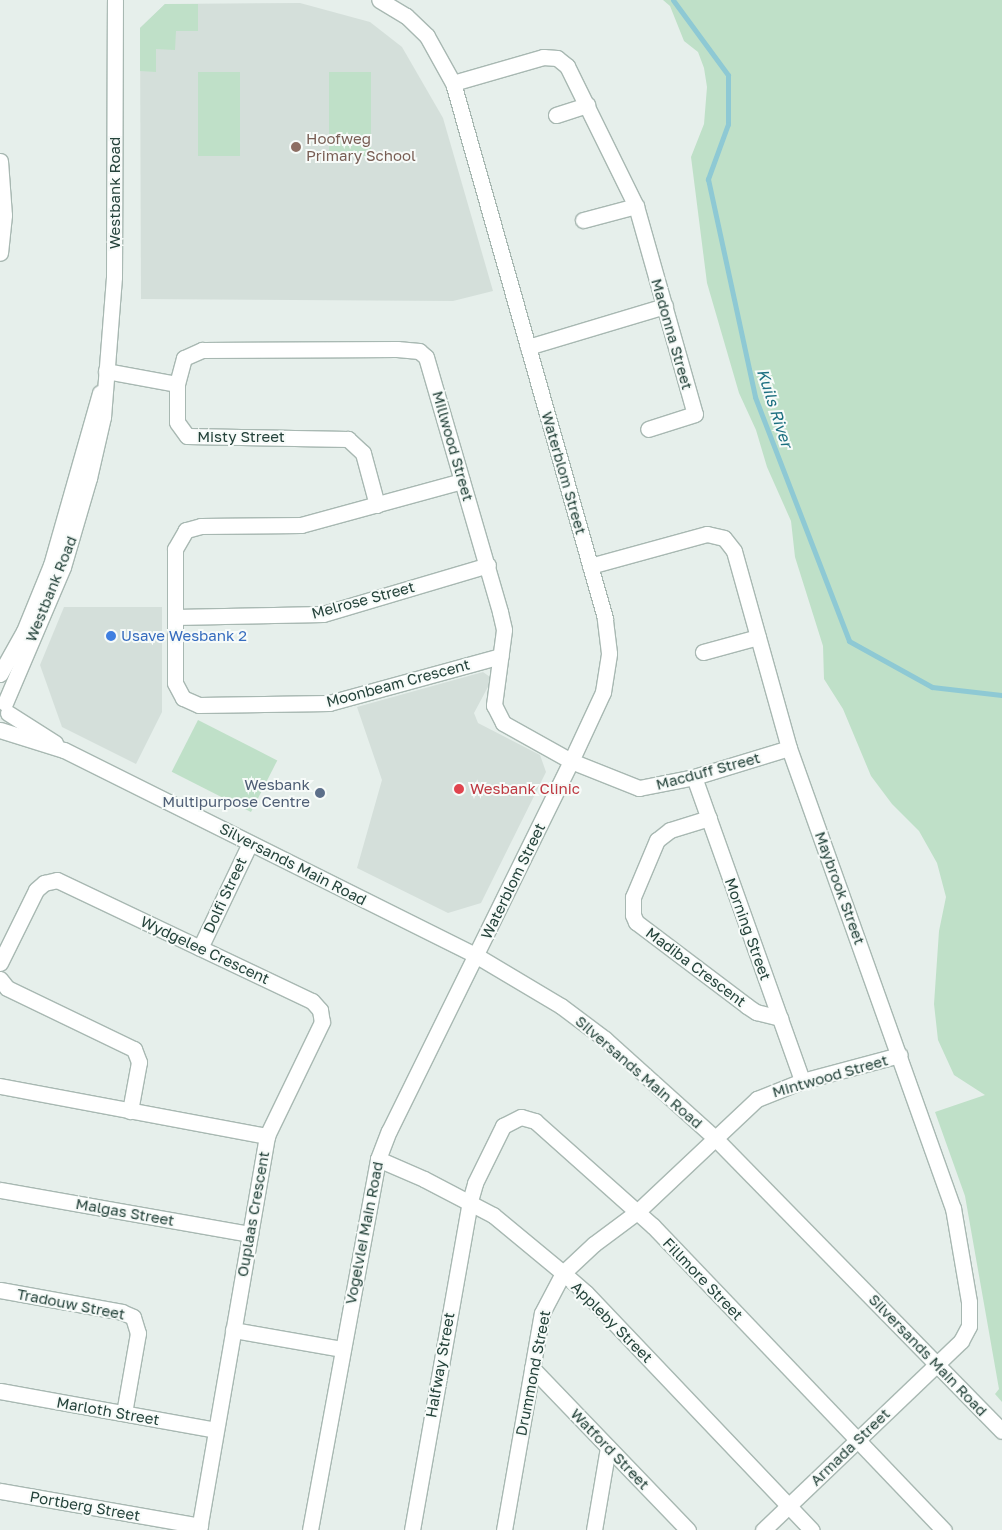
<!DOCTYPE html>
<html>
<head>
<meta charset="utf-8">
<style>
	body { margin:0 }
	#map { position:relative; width:1002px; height:1530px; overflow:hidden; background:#e6efeb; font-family:"Golos Text",sans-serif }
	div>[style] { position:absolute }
	.built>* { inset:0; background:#d4dfda }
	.green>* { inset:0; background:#bfe0c8; transform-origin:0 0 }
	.stream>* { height:5px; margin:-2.5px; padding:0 2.5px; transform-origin:2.5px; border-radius:2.5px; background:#8ec9d4 }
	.roads { filter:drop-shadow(1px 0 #a8b8b2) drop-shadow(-1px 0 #a8b8b2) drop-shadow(0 1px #a8b8b2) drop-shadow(0 -1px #a8b8b2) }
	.minor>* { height:15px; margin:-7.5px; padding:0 7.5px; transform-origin:7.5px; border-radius:7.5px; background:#fff }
	.dots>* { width:14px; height:14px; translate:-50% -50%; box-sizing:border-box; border:2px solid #f7fbf9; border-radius:50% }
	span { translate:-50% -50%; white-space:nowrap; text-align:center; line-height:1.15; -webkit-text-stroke:4px #f7fbf9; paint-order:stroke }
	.education-label { font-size:15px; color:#785e54 }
	.left { translate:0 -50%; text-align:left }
	.street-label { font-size:15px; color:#24423a }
	.shop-label { font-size:15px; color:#366cbe }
	.service-label { font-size:15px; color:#4e5e75 }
	.right { translate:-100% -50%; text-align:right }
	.health-label { font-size:15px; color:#be3a42 }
	.water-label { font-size:16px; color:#1c6f80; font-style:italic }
</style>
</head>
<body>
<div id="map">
	<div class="built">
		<i style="clip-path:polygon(300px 3px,370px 22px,402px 47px,443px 118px,493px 291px,453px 301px,141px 299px,140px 28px,165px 4px)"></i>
		<i style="clip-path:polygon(64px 607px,162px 607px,162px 712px,136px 764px,62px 727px,40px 665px)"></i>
		<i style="clip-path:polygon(483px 672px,490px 677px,489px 685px,474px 713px,478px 723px,540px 755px,546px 772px,481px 903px,448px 913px,357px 868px,382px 780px,357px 707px)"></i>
	</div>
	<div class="green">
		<i style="clip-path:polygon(663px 0,1002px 0,1002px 1402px,995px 1394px,999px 1389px,965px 1196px,935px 1112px,985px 1095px,954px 1075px,938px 1040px,934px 1004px,939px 931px,946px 897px,937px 863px,919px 831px,892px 804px,871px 776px,843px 709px,824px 679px,823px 646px,795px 557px,791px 521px,767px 467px,756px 430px,739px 393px,707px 283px,691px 157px,704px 124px,707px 87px,704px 68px,698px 52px,684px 41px,670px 6px)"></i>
		<i style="clip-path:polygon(165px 4px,198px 4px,198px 31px,176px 31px,175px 50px,156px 49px,156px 72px,140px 71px,140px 28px)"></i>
		<i style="left:198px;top:72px;width:42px;height:84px"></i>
		<i style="left:329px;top:72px;width:42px;height:84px"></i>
		<i style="left:198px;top:720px;width:89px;height:58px;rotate:27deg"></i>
	</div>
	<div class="stream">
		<i style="left:673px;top:0;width:93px;rotate:53.7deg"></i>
		<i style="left:728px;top:75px;width:49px;rotate:90deg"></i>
		<i style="left:728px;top:124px;width:59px;rotate:110deg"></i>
		<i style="left:708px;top:179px;width:223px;rotate:77.8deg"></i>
		<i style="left:755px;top:397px;width:261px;rotate:68.9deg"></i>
		<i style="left:849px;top:641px;width:95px;rotate:29deg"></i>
		<i style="left:932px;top:687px;width:70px;rotate:6.5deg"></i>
	</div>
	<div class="roads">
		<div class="minor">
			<i style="left:453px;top:83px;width:94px;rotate:-16.1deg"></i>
			<i style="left:543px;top:57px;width:14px;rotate:4deg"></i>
			<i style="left:557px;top:58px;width:13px;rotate:39deg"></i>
			<i style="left:567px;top:66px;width:156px;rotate:63.8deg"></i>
			<i style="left:636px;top:206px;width:216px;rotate:74.2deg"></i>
			<i style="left:695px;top:414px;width:49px;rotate:162.3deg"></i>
			<i style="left:556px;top:115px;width:33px;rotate:-18deg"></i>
			<i style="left:0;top:161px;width:54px;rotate:85.8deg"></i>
			<i style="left:4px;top:215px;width:38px;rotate:96deg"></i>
			<i style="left:583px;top:220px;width:55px;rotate:-14.8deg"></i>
			<i style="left:528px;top:347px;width:143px;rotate:-16.7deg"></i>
			<i style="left:106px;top:371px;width:72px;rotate:10.4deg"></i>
			<i style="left:462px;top:481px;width:167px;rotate:164.7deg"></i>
			<i style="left:301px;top:525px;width:100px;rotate:179.4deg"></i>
			<i style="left:201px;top:526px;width:16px;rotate:165deg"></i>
			<i style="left:186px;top:530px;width:22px;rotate:120deg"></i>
			<i style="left:175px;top:549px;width:134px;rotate:90deg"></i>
			<i style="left:175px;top:683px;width:17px;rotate:62deg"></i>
			<i style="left:183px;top:698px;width:17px;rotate:24deg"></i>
			<i style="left:199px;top:705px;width:130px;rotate:-0.9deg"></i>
			<i style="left:329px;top:703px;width:178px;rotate:-15.3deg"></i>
			<i style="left:377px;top:505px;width:54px;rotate:-105.1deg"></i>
			<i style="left:363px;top:453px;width:21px;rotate:-137deg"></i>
			<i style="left:348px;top:439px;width:161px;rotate:-178.9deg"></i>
			<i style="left:187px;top:436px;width:17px;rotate:-126deg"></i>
			<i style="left:177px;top:422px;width:38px;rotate:-90deg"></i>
			<i style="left:177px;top:384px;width:27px;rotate:-75deg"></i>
			<i style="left:184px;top:358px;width:20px;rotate:-24deg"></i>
			<i style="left:202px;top:350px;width:195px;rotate:-0.3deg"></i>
			<i style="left:397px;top:349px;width:22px;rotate:5deg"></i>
			<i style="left:419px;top:351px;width:9px;rotate:41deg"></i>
			<i style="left:426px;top:357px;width:266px;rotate:73.8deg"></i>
			<i style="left:500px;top:612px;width:18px;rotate:77deg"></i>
			<i style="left:504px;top:630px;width:76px;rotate:97.6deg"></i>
			<i style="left:494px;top:705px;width:20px;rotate:63deg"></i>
			<i style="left:503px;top:723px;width:78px;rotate:29.2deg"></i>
			<i style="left:571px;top:761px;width:73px;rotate:21.7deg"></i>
			<i style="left:639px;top:788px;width:56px;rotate:-11.3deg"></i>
			<i style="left:694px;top:777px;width:99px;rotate:-17deg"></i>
			<i style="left:590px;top:566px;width:121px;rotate:-15.3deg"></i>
			<i style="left:707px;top:534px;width:17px;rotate:13deg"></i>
			<i style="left:724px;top:538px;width:16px;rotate:52deg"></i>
			<i style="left:734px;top:551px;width:205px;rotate:74.4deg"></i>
			<i style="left:789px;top:748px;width:488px;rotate:70.4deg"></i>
			<i style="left:953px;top:1208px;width:95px;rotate:80.3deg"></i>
			<i style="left:969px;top:1302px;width:24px;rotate:90deg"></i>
			<i style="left:969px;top:1326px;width:17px;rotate:118deg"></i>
			<i style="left:961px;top:1341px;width:274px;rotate:136.3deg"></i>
			<i style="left:175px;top:617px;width:148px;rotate:-1.2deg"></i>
			<i style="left:323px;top:614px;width:172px;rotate:-16.5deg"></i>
			<i style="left:703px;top:652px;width:57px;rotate:-15.3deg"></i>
			<i style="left:0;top:674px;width:49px;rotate:-60.8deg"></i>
			<i style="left:24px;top:631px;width:71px;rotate:-67.8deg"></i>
			<i style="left:51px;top:565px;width:179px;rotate:-74.1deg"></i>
			<i style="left:5px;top:703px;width:148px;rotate:-66.9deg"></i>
			<i style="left:63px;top:567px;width:93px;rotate:-73.7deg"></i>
			<i style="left:89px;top:478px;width:63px;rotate:-77.1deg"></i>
			<i style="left:103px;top:417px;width:140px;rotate:-85.5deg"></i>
			<i style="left:114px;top:277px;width:277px;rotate:-89.8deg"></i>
			<i style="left:8px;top:713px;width:56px;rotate:32.6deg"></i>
			<i style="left:0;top:730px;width:67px;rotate:17.4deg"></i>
			<i style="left:64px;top:750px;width:462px;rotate:26.5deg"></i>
			<i style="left:477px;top:956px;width:98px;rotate:30.8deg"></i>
			<i style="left:561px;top:1006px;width:55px;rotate:36.9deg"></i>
			<i style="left:605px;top:1039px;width:148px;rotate:42deg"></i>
			<i style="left:715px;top:1138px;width:410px;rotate:45.6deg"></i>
			<i style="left:694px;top:777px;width:323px;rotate:70.4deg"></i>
			<i style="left:709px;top:818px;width:41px;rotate:162.9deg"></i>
			<i style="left:670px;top:830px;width:16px;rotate:142deg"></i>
			<i style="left:657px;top:840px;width:62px;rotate:112.8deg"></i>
			<i style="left:633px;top:897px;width:18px;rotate:90deg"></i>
			<i style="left:633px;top:915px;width:8px;rotate:67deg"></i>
			<i style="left:636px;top:922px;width:139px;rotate:37.1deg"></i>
			<i style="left:747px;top:1006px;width:11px;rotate:34deg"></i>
			<i style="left:756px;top:1012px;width:25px;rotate:14deg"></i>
			<i style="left:200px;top:948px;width:116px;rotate:-64.5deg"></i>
			<i style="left:0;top:963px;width:81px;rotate:-63.7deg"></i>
			<i style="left:36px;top:890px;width:11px;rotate:-41deg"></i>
			<i style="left:44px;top:883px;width:13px;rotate:-13deg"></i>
			<i style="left:57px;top:880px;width:282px;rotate:25.4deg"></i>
			<i style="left:312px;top:1001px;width:12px;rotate:48deg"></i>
			<i style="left:320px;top:1010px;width:12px;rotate:81deg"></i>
			<i style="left:322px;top:1022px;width:127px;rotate:115.8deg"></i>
			<i style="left:0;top:979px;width:11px;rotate:52deg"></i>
			<i style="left:7px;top:988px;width:141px;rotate:25.7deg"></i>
			<i style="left:134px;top:1049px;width:14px;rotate:69deg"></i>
			<i style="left:139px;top:1062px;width:50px;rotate:100.4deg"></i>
			<i style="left:0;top:1086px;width:272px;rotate:10.6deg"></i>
			<i style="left:267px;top:1136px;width:400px;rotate:99.8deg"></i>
			<i style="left:378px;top:1159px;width:50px;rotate:23.5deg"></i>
			<i style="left:424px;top:1179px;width:78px;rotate:27.6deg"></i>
			<i style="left:493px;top:1215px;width:91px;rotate:39.6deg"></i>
			<i style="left:563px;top:1273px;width:30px;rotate:41deg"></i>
			<i style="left:586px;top:1293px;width:327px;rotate:46.4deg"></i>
			<i style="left:0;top:1190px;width:254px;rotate:10deg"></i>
			<i style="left:0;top:1290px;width:124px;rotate:10.2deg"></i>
			<i style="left:122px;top:1312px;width:12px;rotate:24deg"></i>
			<i style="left:133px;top:1317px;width:17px;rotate:73deg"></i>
			<i style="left:138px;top:1333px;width:81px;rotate:99.9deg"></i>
			<i style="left:233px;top:1330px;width:111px;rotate:9.9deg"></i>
			<i style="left:532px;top:1368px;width:225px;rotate:46.1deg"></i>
			<i style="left:0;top:1391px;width:219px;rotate:10.2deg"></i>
			<i style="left:0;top:1491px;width:203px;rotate:9.9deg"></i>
			<i style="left:310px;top:1530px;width:377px;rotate:-79.6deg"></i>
			<i style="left:378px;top:1159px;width:30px;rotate:-69deg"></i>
			<i style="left:389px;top:1131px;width:412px;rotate:-63.8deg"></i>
			<i style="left:571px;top:761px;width:76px;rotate:-65.1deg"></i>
			<i style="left:603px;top:692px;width:39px;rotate:-81deg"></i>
			<i style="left:609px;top:653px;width:35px;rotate:-97deg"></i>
			<i style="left:605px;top:618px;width:556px;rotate:-105.86deg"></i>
			<i style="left:453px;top:83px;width:54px;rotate:-119deg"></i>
			<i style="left:427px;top:36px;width:29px;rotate:-136deg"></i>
			<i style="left:406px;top:16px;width:31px;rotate:-149deg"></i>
			<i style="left:412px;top:1530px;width:334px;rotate:-80deg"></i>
			<i style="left:470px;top:1201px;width:19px;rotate:-74deg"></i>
			<i style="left:475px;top:1183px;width:64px;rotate:-63.8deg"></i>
			<i style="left:503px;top:1126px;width:20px;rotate:-27deg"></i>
			<i style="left:521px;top:1117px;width:15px;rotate:16deg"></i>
			<i style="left:535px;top:1121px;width:158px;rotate:41.7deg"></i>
			<i style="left:653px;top:1226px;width:421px;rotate:46.3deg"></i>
			<i style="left:504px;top:1530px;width:220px;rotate:-80.1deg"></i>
			<i style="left:542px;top:1313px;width:45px;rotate:-62.3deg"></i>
			<i style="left:563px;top:1273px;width:42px;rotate:-43.1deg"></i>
			<i style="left:594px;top:1244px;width:54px;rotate:-36.7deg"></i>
			<i style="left:637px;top:1212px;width:165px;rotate:-43.3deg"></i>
			<i style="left:757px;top:1099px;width:48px;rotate:-21.8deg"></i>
			<i style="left:802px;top:1081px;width:101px;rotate:-14.9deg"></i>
			<i style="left:594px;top:1530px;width:84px;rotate:-80.4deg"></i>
		</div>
	</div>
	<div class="dots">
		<i style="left:296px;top:147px;background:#8d6e63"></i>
		<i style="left:111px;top:636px;background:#3f7fe0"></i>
		<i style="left:459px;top:789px;background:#e0444e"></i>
		<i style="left:320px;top:793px;background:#5c6f8a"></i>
	</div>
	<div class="education-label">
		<span class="left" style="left:306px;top:147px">Hoofweg<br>Primary School</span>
	</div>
	<div class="street-label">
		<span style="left:115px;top:193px;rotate:-90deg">Westbank Road</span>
		<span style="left:672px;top:334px;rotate:74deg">Madonna Street</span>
		<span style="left:241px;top:437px">Misty Street</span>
		<span style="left:453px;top:446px;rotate:74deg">Millwood Street</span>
		<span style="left:564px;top:473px;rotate:74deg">Waterblom Street</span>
		<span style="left:51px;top:589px;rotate:-68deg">Westbank Road</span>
		<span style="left:363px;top:600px;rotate:-15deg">Melrose Street</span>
		<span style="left:398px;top:683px;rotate:-15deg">Moonbeam Crescent</span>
		<span style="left:708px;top:771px;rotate:-15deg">Macduff Street</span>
		<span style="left:293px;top:864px;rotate:27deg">Silversands Main Road</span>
		<span style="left:513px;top:881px;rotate:-64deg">Waterblom Street</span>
		<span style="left:840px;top:888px;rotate:70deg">Maybrook Street</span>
		<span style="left:225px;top:895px;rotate:-65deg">Dolfi Street</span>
		<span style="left:748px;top:929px;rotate:70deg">Morning Street</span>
		<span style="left:205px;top:950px;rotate:25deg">Wydgelee Crescent</span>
		<span style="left:696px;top:967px;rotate:37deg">Madiba Crescent</span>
		<span style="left:639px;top:1072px;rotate:41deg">Silversands Main Road</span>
		<span style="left:830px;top:1076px;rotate:-16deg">Mintwood Street</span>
		<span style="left:125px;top:1212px;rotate:10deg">Malgas Street</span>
		<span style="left:253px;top:1214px;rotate:-80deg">Ouplaas Crescent</span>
		<span style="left:364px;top:1233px;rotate:-79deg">Vogelvlei Main Road</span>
		<span style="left:703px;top:1279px;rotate:46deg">Fillmore Street</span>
		<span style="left:71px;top:1304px;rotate:11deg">Tradouw Street</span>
		<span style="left:612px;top:1322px;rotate:45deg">Appleby Street</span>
		<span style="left:928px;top:1355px;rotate:46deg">Silversands Main Road</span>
		<span style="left:440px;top:1365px;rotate:-80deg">Halfway Street</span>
		<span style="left:533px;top:1373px;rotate:-79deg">Drummond Street</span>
		<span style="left:108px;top:1411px;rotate:10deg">Marloth Street</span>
		<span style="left:850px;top:1447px;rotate:-44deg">Armada Street</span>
		<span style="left:610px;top:1449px;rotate:46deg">Watford Street</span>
		<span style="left:85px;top:1506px;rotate:10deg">Portberg Street</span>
	</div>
	<div class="shop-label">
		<span class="left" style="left:121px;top:636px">Usave Wesbank 2</span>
	</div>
	<div class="service-label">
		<span class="right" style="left:310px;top:793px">Wesbank<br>Multipurpose Centre</span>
	</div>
	<div class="health-label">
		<span class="left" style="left:470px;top:789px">Wesbank Clinic</span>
	</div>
	<div class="water-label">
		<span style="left:775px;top:408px;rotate:72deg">Kuils River</span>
	</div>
</div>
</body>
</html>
